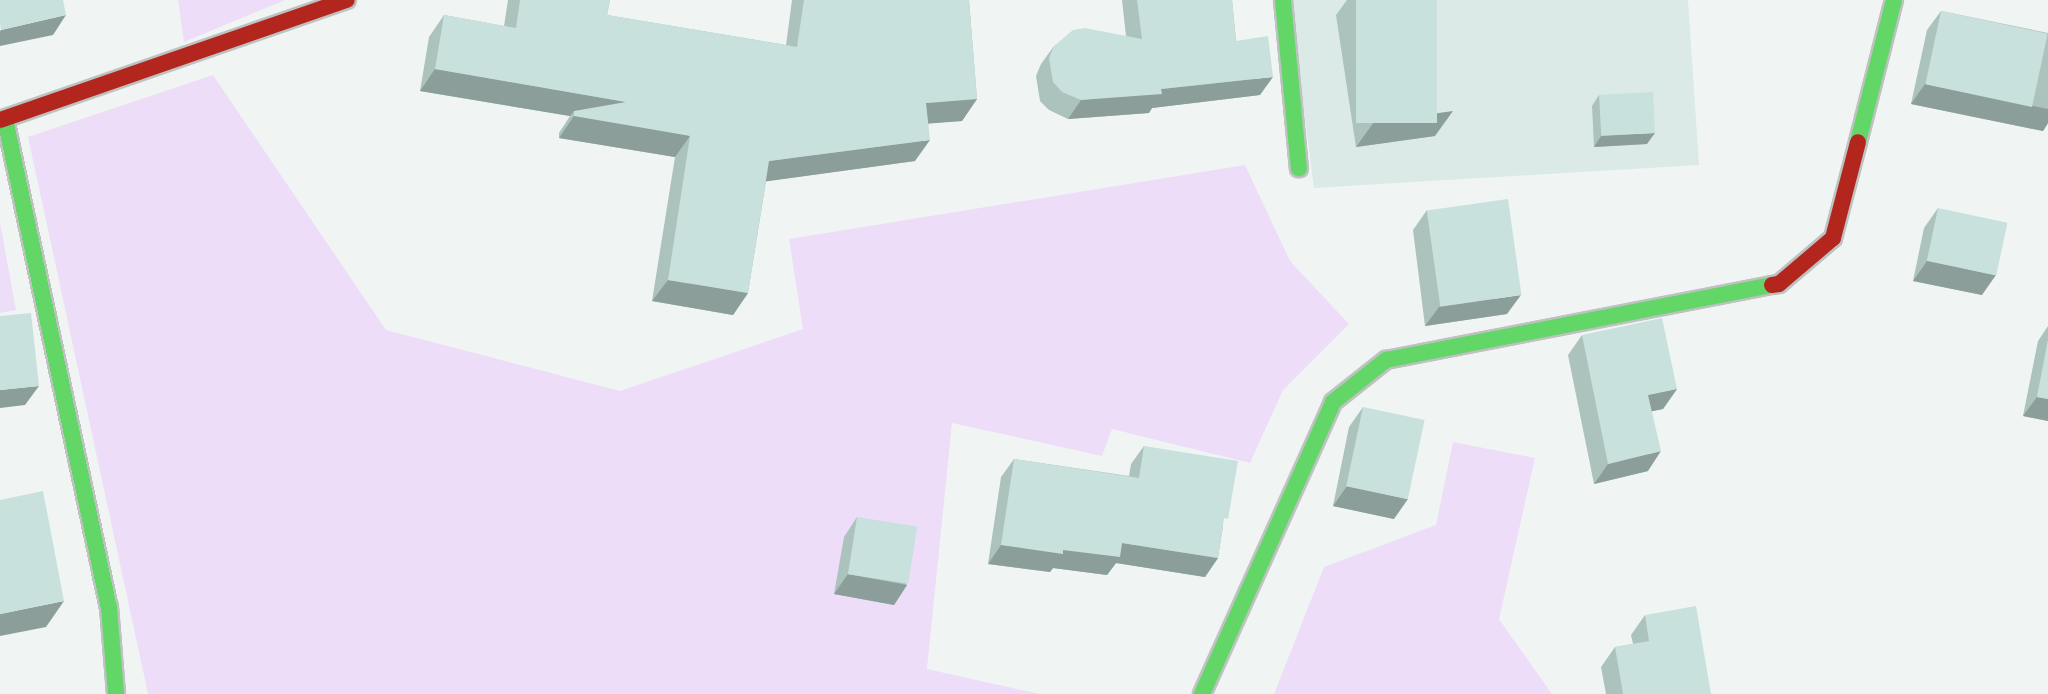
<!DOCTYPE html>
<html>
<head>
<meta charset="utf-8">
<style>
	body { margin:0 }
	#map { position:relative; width:2048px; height:694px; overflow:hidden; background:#f0f5f4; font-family:"Public Sans",sans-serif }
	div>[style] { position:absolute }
	.built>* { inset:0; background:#dceae7 }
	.green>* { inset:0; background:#eeddf9 }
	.roads { filter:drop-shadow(2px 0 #bec2c1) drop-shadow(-2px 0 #bec2c1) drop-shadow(0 2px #bec2c1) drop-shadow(0 -2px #bec2c1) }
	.fast>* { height:16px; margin:-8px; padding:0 8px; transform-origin:8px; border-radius:8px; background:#63d668 }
	.jam>* { height:16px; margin:-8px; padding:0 8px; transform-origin:8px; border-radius:8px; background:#b3261e }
	.wall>* { inset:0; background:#acc2bd }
	.shaded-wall>* { inset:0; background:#8c9e9a }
	.building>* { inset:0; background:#c8e1dc; transform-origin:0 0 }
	span { translate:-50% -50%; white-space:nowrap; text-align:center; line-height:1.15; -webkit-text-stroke:5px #fff; paint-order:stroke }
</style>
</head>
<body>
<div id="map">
	<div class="built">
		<i style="clip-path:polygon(1289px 0,1688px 0,1699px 165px,1314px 188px)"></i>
	</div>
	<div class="green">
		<i style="clip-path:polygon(178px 0,285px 0,184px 42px)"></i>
		<i style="clip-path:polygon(213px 75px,386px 330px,620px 391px,803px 329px,789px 239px,1245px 165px,1290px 261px,1349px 324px,1283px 390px,1250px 463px,1112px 429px,1102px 456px,952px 423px,927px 669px,1040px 694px,148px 694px,28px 137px)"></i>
		<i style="clip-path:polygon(0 222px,16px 310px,0 313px)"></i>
		<i style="clip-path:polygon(1453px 442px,1535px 458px,1499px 619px,1552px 694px,1274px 694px,1324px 567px,1436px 525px)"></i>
	</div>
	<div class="roads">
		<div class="fast">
			<i style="left:1283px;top:0;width:169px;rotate:84.6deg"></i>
			<i style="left:5px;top:119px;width:499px;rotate:78deg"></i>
			<i style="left:109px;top:607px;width:87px;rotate:85.4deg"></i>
			<i style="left:1858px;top:142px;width:146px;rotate:-75.8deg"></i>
			<i style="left:1202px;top:694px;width:320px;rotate:-65.8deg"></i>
			<i style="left:1333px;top:402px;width:68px;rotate:-38.4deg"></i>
			<i style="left:1386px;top:360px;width:393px;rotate:-11deg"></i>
		</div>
		<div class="jam">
			<i style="left:0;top:120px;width:367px;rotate:-19.1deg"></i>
			<i style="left:1772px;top:285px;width:7px;rotate:-8deg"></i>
			<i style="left:1779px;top:284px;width:71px;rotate:-40.4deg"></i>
			<i style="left:1833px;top:238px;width:99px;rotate:-75.4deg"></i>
		</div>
	</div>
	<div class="wall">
		<i style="clip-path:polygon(508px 0,610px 0,607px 15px,786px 45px,792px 0,969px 0,977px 99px,962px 121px,929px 123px,915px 161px,766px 181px,748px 293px,733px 315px,652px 301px,675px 157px,559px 138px,559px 133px,570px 116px,420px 91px,429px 37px,444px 15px,504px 26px)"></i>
		<i style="clip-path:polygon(1122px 0,1232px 0,1236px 41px,1260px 95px,1152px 108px,1149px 113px,1068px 119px,1049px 110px,1040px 101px,1036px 76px,1041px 64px,1054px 46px,1126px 36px)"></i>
		<i style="clip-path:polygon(1347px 0,1437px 0,1435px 136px,1356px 147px,1336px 15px)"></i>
		<i style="clip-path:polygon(1941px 11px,2048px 33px,2048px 123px,2043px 131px,1911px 104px,1927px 30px)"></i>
		<i style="clip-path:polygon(1599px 95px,1647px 144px,1594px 147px,1592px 106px)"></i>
		<i style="clip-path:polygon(1938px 208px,1982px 295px,1913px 281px,1924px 228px)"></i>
		<i style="clip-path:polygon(1427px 210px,1507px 314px,1425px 326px,1413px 230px)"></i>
		<i style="clip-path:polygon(2048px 326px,2048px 421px,2023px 416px,2038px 341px)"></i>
		<i style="clip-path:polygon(1582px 335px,1677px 389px,1663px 409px,1652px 411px,1648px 471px,1594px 484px,1568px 355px)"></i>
		<i style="clip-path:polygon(1363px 407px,1394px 519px,1333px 506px,1349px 427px)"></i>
		<i style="clip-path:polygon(1144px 446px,1223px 526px,1218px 558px,1205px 577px,1116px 563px,1107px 575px,1053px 568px,1050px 572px,988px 564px,1001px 477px,1014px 459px,1129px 476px,1131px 464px)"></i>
		<i style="clip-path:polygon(857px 517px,907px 585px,894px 605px,834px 594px,844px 537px)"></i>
		<i style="clip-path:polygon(1645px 615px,1711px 694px,1606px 694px,1601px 667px,1615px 647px,1633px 644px,1631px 635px)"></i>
	</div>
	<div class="shaded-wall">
		<i style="clip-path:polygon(66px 15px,53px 35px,0 46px,0 31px,1px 30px)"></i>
		<i style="clip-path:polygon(435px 69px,626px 102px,690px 136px,675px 157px,559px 138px,574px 116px,574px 111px,570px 116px,420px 91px)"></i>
		<i style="clip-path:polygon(1273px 77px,1260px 95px,1152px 108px,1149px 113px,1068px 119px,1081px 100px,1161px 89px)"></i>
		<i style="clip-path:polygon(1925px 84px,2048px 109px,2048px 123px,2043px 131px,1911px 104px)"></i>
		<i style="clip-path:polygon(977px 99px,962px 121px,911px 125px,926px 103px)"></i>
		<i style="clip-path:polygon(1453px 111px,1435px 136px,1356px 147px,1374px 122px)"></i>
		<i style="clip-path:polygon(1655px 133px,1647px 144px,1594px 147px,1601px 136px)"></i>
		<i style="clip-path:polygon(930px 140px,915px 161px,754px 183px,769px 161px)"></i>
		<i style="clip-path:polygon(1927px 261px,1996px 275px,1982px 295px,1913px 281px)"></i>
		<i style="clip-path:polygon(668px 280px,748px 293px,733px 315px,652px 301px)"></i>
		<i style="clip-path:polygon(1521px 295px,1507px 314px,1425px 326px,1439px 307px)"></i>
		<i style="clip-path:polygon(39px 386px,25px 405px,0 408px,0 390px)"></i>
		<i style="clip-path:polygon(1677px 389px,1663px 409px,1635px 415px,1648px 395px)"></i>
		<i style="clip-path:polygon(2037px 397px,2048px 399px,2048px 421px,2023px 416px)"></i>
		<i style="clip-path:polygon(1661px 451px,1648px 471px,1594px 484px,1608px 464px)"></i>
		<i style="clip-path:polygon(1347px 486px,1408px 499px,1394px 519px,1333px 506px)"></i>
		<i style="clip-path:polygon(1122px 543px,1218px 558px,1205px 577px,1116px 563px,1107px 575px,1053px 568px,1050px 572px,988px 564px,1001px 545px,1063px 550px)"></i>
		<i style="clip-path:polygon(848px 574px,907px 585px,894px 605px,834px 594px)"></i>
		<i style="clip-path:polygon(64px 601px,46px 627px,0 636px,0 614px)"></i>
	</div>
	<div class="building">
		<i style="clip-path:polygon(0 0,63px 0,66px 15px,1px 30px,0 24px)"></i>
		<i style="clip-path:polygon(520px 0,610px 0,607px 15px,797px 47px,804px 0,969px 0,977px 99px,926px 103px,930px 140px,769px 161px,748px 293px,668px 280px,690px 136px,574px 116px,574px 111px,626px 102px,435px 69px,444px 15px,516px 28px)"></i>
		<i style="clip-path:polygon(1137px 0,1232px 0,1236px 41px,1268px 36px,1273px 77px,1161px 89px,1162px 94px,1081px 100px,1062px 92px,1053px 82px,1049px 58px,1054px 46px,1073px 30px,1085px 28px,1142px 39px)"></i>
		<i style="left:1356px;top:0;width:81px;height:123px"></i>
		<i style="left:1941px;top:11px;width:109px;height:75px;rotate:12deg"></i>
		<i style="left:1653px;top:92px;width:41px;height:54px;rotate:87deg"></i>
		<i style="left:1508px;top:199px;width:97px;height:82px;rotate:82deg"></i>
		<i style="left:1938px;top:208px;width:71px;height:54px;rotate:12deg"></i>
		<i style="clip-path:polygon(31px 313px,39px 386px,0 390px,0 316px)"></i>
		<i style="clip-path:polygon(1662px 318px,1677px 389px,1648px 395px,1661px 451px,1608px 464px,1582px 335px)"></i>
		<i style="clip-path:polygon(2048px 339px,2048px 399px,2037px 397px)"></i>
		<i style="left:1363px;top:407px;width:63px;height:81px;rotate:12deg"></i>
		<i style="clip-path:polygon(1144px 446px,1238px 461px,1228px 519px,1224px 518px,1218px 558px,1122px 543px,1120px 557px,1063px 550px,1063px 554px,1001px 545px,1014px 459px,1139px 478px)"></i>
		<i style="clip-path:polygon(43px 491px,64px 601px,0 614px,0 500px)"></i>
		<i style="left:857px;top:517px;width:61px;height:58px;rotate:9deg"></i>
		<i style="clip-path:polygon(1696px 606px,1711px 694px,1623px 694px,1615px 647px,1649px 641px,1645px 615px)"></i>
	</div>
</div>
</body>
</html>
